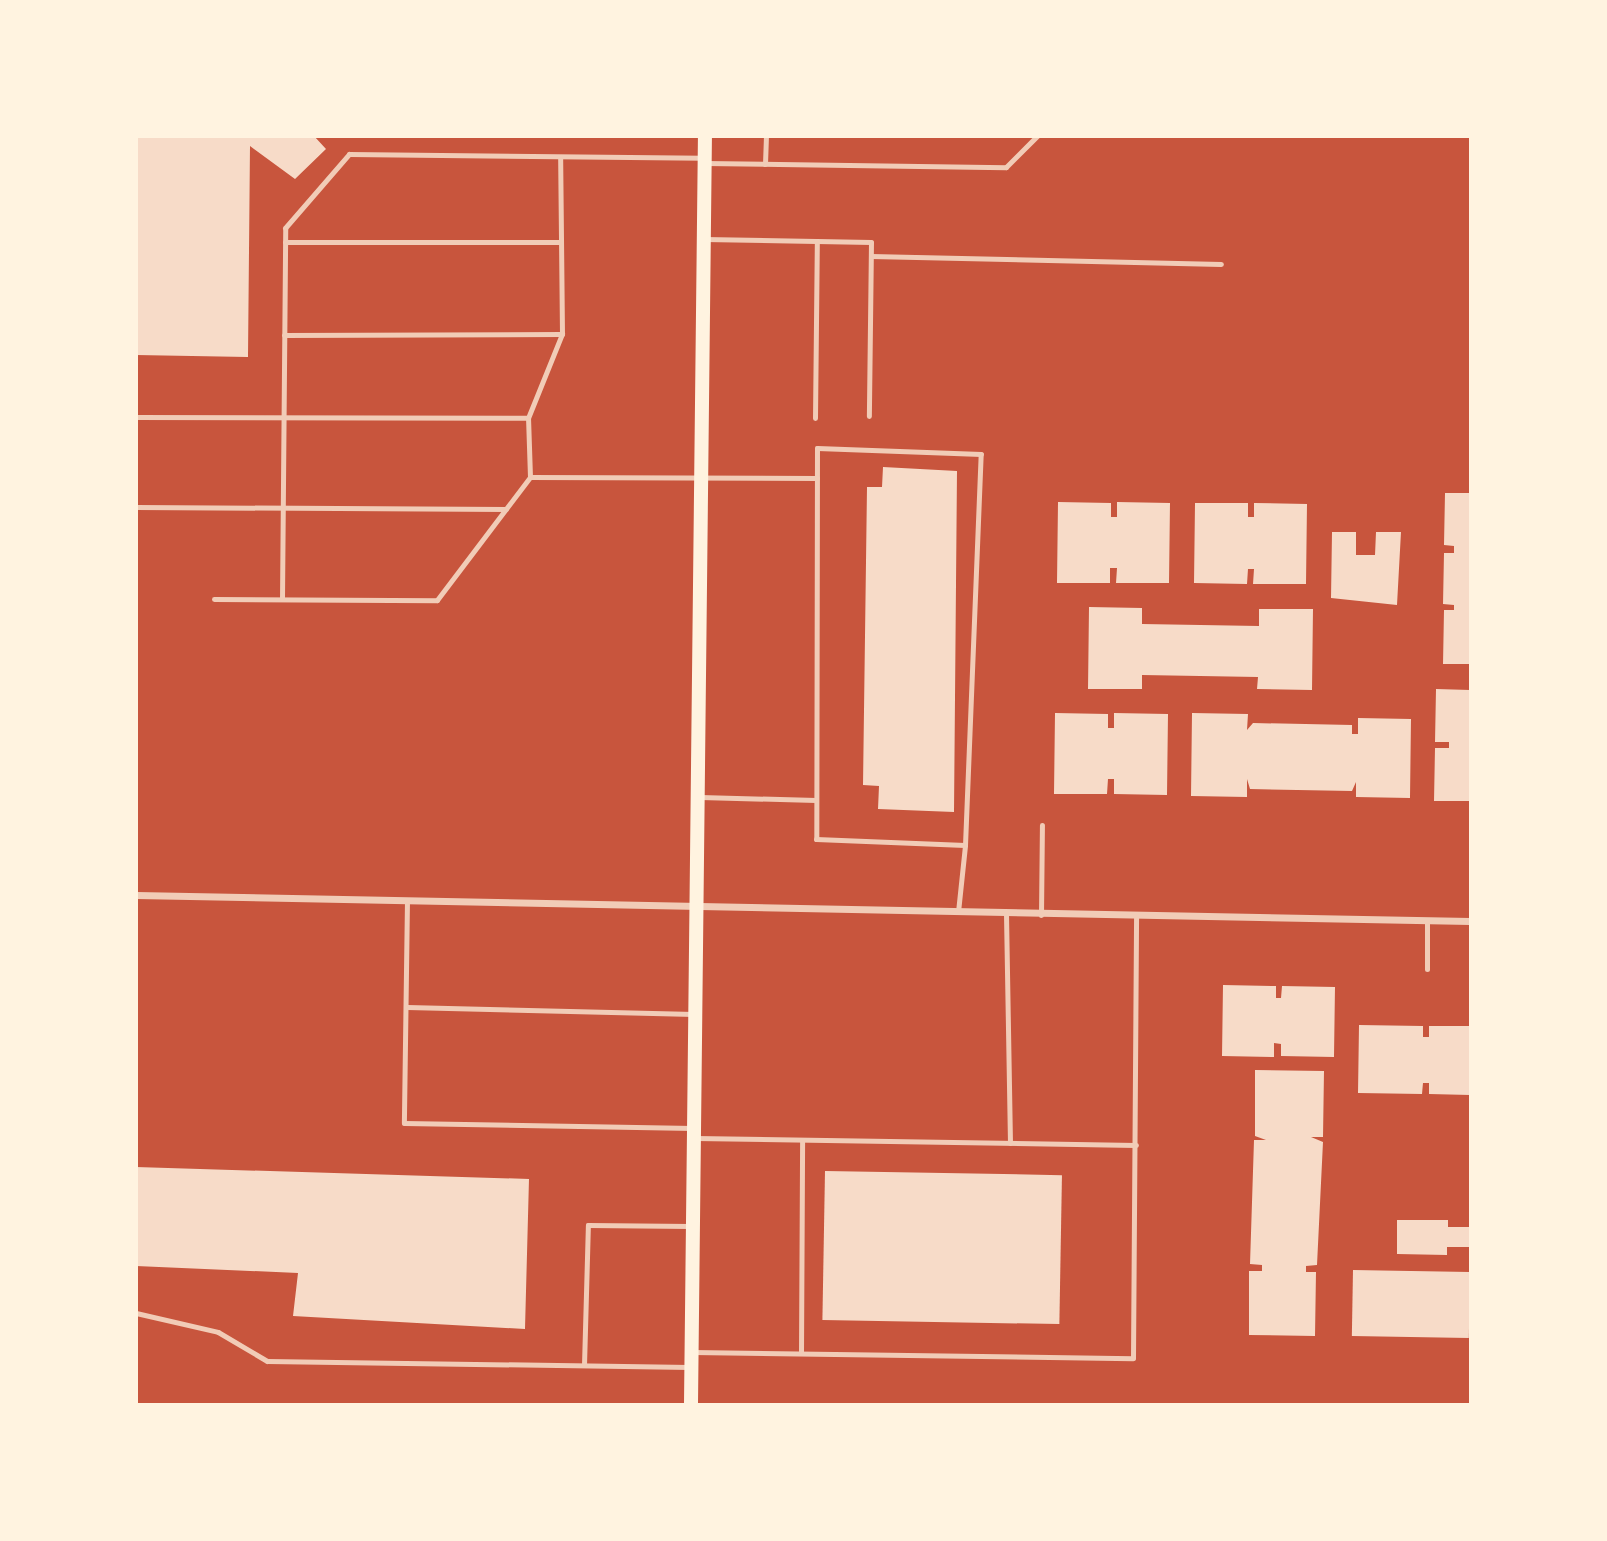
<!DOCTYPE html>
<html>
<head>
<meta charset="utf-8">
<style>
	body { margin:0 }
	#map { position:relative; width:1607px; height:1541px; overflow:hidden; background:#c8553d; font-family:"Fira Sans Condensed",sans-serif }
	div>[style] { position:absolute }
	.building>* { inset:0; background:#f7dbc8; transform-origin:0 0 }
	.service>* { height:5px; margin:-2.5px; padding:0 2.5px; transform-origin:2.5px; border-radius:2.5px; background:#f1ccb7 }
	.minor>* { height:7px; margin:-3.5px; padding:0 3.5px; transform-origin:3.5px; border-radius:3.5px; background:#f1ccb7 }
	.secondary>* { height:14px; margin:-7px; padding:0 7px; transform-origin:7px; border-radius:7px; background:#fff3e0 }
	span { translate:-50% -50%; white-space:nowrap; text-align:center; line-height:1.15; -webkit-text-stroke:7px #fff3e0; paint-order:stroke }
	.frame { position:absolute; inset:0; border:138px solid #fff3e0; pointer-events:none }
</style>
</head>
<body>
<div id="map">
	<div class="building">
		<i style="clip-path:polygon(136px 136px,314px 136px,326px 149px,295px 179px,250px 146px,248px 357px,136px 355px)"></i>
		<i style="clip-path:polygon(883px 467px,957px 471px,954px 812px,878px 809px,879px 786px,863px 785px,867px 487px,882px 487px)"></i>
		<i style="clip-path:polygon(1445px 493px,1470px 493px,1470px 664px,1443px 664px,1444px 610px,1454px 610px,1454px 605px,1443px 604px,1444px 553px,1454px 553px,1454px 546px,1444px 545px)"></i>
		<i style="clip-path:polygon(1058px 502px,1111px 503px,1111px 517px,1117px 517px,1117px 502px,1170px 503px,1169px 583px,1116px 583px,1117px 568px,1110px 568px,1110px 583px,1057px 583px)"></i>
		<i style="clip-path:polygon(1195px 503px,1248px 503px,1248px 517px,1254px 517px,1254px 503px,1307px 504px,1306px 584px,1253px 584px,1254px 569px,1248px 569px,1247px 584px,1194px 583px)"></i>
		<i style="clip-path:polygon(1332px 532px,1356px 532px,1356px 555px,1375px 555px,1376px 532px,1401px 532px,1397px 605px,1331px 598px)"></i>
		<i style="clip-path:polygon(1089px 607px,1142px 608px,1142px 624px,1259px 626px,1259px 609px,1313px 609px,1312px 690px,1257px 689px,1258px 677px,1142px 675px,1142px 689px,1088px 689px)"></i>
		<i style="clip-path:polygon(1436px 689px,1470px 690px,1470px 801px,1434px 801px,1435px 748px,1449px 748px,1449px 742px,1435px 742px)"></i>
		<i style="clip-path:polygon(1055px 713px,1108px 714px,1108px 728px,1114px 728px,1114px 713px,1168px 714px,1167px 795px,1114px 794px,1114px 779px,1108px 779px,1107px 794px,1054px 794px)"></i>
		<i style="clip-path:polygon(1192px 713px,1248px 714px,1247px 730px,1253px 723px,1352px 725px,1352px 734px,1358px 734px,1358px 718px,1411px 719px,1410px 798px,1356px 797px,1356px 782px,1352px 791px,1250px 789px,1247px 779px,1247px 797px,1191px 796px)"></i>
		<i style="clip-path:polygon(1223px 985px,1276px 986px,1276px 998px,1281px 998px,1282px 986px,1335px 987px,1334px 1057px,1281px 1056px,1281px 1044px,1274px 1043px,1274px 1057px,1222px 1056px)"></i>
		<i style="clip-path:polygon(1359px 1025px,1423px 1026px,1423px 1037px,1429px 1037px,1429px 1026px,1470px 1026px,1470px 1095px,1429px 1094px,1429px 1083px,1423px 1083px,1422px 1094px,1358px 1093px)"></i>
		<i style="clip-path:polygon(1255px 1070px,1324px 1071px,1323px 1137px,1311px 1137px,1323px 1142px,1317px 1265px,1306px 1266px,1306px 1272px,1316px 1272px,1315px 1336px,1249px 1335px,1249px 1271px,1262px 1271px,1262px 1265px,1250px 1264px,1254px 1140px,1266px 1140px,1255px 1136px)"></i>
		<i style="clip-path:polygon(136px 1167px,529px 1179px,525px 1329px,293px 1316px,298px 1273px,136px 1266px)"></i>
		<i style="left:825px;top:1171px;width:237px;height:149px;rotate:1deg"></i>
		<i style="clip-path:polygon(1397px 1220px,1448px 1220px,1448px 1227px,1470px 1227px,1470px 1247px,1447px 1247px,1447px 1255px,1397px 1254px)"></i>
		<i style="left:1353px;top:1270px;width:117px;height:66px;rotate:1deg"></i>
	</div>
	<div class="service">
		<i style="left:705px;top:163px;width:301px;rotate:0.8deg"></i>
		<i style="left:1006px;top:167px;width:44px;rotate:-45deg"></i>
		<i style="left:765px;top:164px;width:28px;rotate:-88deg"></i>
		<i style="left:704px;top:239px;width:167px;rotate:1deg"></i>
		<i style="left:871px;top:242px;width:174px;rotate:90.7deg"></i>
		<i style="left:285px;top:242px;width:275px"></i>
		<i style="left:871px;top:256px;width:350px;rotate:1.3deg"></i>
		<i style="left:284px;top:335px;width:278px;rotate:-0.2deg"></i>
		<i style="left:136px;top:417px;width:392px;rotate:0.1deg"></i>
		<i style="left:815px;top:418px;width:177px;rotate:-89.4deg"></i>
		<i style="left:530px;top:477px;width:287px;rotate:0.2deg"></i>
		<i style="left:136px;top:507px;width:370px;rotate:0.3deg"></i>
		<i style="left:214px;top:599px;width:223px;rotate:0.3deg"></i>
		<i style="left:437px;top:600px;width:154px;rotate:-52.9deg"></i>
		<i style="left:530px;top:477px;width:59px;rotate:-91.9deg"></i>
		<i style="left:528px;top:418px;width:91px;rotate:-68deg"></i>
		<i style="left:562px;top:334px;width:177px;rotate:-90.6deg"></i>
		<i style="left:282px;top:599px;width:371px;rotate:-89.5deg"></i>
		<i style="left:285px;top:228px;width:98px;rotate:-49.1deg"></i>
		<i style="left:349px;top:154px;width:353px;rotate:0.6deg"></i>
		<i style="left:700px;top:797px;width:116px;rotate:1.5deg"></i>
		<i style="left:407px;top:900px;width:223px;rotate:90.8deg"></i>
		<i style="left:404px;top:1123px;width:289px;rotate:1deg"></i>
		<i style="left:958px;top:912px;width:67px;rotate:-84deg"></i>
		<i style="left:965px;top:845px;width:391px;rotate:-87.7deg"></i>
		<i style="left:981px;top:454px;width:164px;rotate:-177.9deg"></i>
		<i style="left:817px;top:448px;width:391px;rotate:90.1deg"></i>
		<i style="left:816px;top:839px;width:149px;rotate:2.3deg"></i>
		<i style="left:1006px;top:914px;width:229px;rotate:89deg"></i>
		<i style="left:1041px;top:915px;width:90px;rotate:-89.4deg"></i>
		<i style="left:1427px;top:921px;width:48px;rotate:90deg"></i>
		<i style="left:407px;top:1007px;width:287px;rotate:1.4deg"></i>
		<i style="left:695px;top:1138px;width:441px;rotate:0.9deg"></i>
		<i style="left:136px;top:1313px;width:84px;rotate:13deg"></i>
		<i style="left:218px;top:1332px;width:57px;rotate:30.6deg"></i>
		<i style="left:267px;top:1361px;width:423px;rotate:0.8deg"></i>
		<i style="left:692px;top:1352px;width:441px;rotate:0.8deg"></i>
		<i style="left:1133px;top:1358px;width:442px;rotate:-89.6deg"></i>
		<i style="left:801px;top:1353px;width:213px;rotate:-89.7deg"></i>
		<i style="left:584px;top:1365px;width:140px;rotate:-88.4deg"></i>
		<i style="left:588px;top:1225px;width:102px;rotate:0.6deg"></i>
	</div>
	<div class="minor">
		<i style="left:136px;top:895px;width:1334px;rotate:1.12deg"></i>
	</div>
	<div class="secondary">
		<i style="left:691px;top:1404px;width:1268px;rotate:-89.37deg"></i>
	</div>
	<div class="frame"></div>
</div>
</body>
</html>
